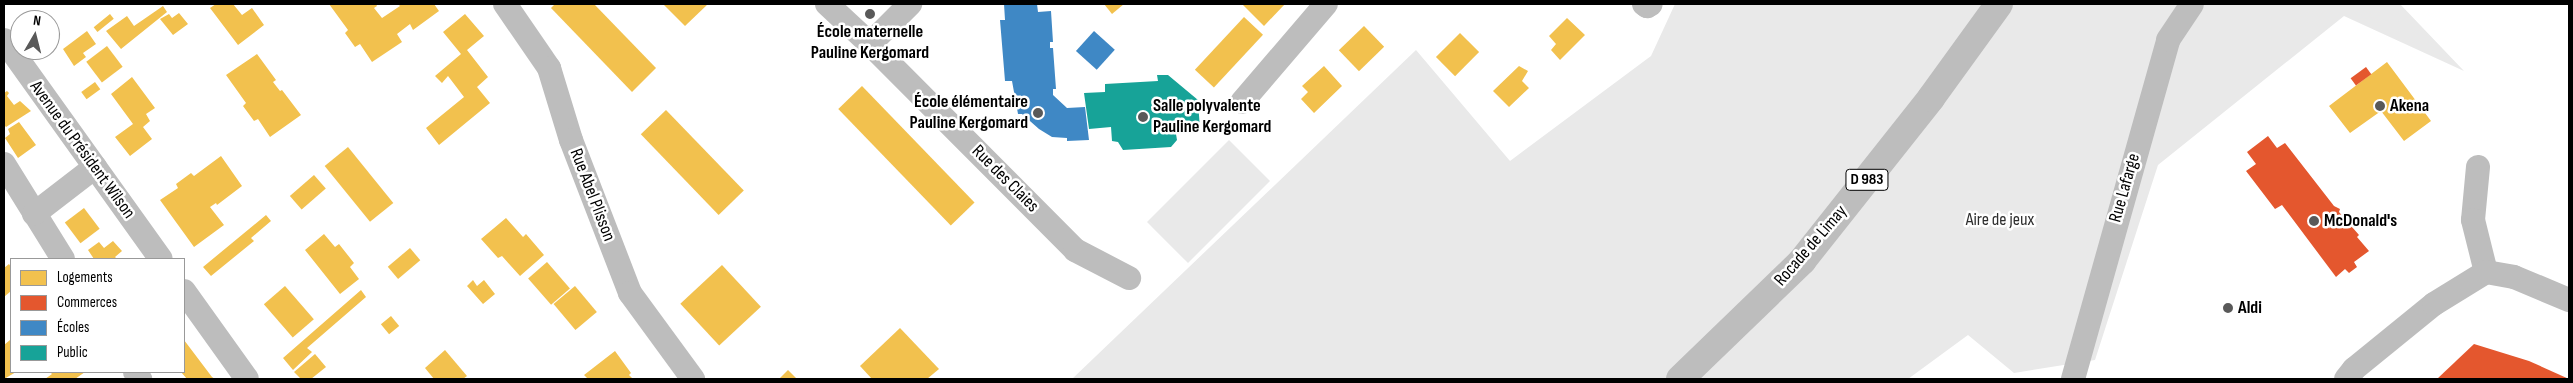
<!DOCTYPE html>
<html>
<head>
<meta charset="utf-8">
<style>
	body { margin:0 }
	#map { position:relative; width:2573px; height:383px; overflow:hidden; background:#fff; font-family:"Sofia Sans Condensed",sans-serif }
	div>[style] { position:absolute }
	.green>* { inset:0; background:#e9e9e9; transform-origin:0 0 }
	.homes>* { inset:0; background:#f2c14e; transform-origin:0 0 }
	.shops>* { inset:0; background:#e4572e; transform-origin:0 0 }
	.schools>* { inset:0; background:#3f88c5; transform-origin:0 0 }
	.public>* { inset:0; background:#17a398 }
	.minor>* { height:24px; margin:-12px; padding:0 12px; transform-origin:12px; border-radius:12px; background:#bdbdbd }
	.major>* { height:28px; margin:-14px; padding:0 14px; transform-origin:14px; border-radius:14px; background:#bdbdbd }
	.dots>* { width:14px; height:14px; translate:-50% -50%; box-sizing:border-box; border:2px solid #fff; border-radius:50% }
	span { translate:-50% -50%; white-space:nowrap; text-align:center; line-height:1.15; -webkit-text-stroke:5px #fff; paint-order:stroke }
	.shield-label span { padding:1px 4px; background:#fff; border:1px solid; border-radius:4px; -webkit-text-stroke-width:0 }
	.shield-label { font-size:16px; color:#000; font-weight:700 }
	.poi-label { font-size:18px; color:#000; font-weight:700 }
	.right { translate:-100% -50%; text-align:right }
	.left { translate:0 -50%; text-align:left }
	.street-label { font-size:18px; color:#000 }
	.park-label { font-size:18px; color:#2e2e2e }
	.frame { position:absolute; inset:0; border:5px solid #000; pointer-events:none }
	.legend { position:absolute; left:10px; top:258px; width:175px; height:115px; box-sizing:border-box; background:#fff; border:1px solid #999; margin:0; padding:6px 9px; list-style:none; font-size:15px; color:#000 }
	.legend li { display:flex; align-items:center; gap:10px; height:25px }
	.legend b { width:25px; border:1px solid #999 }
	.north { position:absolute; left:10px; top:10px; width:50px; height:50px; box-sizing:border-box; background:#fff; border:1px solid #999; border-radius:50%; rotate:8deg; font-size:14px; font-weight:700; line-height:20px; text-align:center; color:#000 }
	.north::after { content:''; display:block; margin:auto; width:18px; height:22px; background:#595959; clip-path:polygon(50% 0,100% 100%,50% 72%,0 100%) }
</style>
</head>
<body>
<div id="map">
	<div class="green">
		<i style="clip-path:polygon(1675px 4px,2400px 4px,2464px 71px,2344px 16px,2158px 165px,2095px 360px,2014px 373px,1968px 335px,1908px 379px,1072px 379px,1416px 50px,1510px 161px,1651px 56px)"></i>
		<i style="left:1229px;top:140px;width:58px;height:116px;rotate:45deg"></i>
	</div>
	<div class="homes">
		<i style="clip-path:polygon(216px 4px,233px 4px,242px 15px,252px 8px,264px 25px,238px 45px,210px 8px)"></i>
		<i style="clip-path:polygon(329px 4px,376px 4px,377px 6px,374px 8px,382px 18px,400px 6px,398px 4px,434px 4px,439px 11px,413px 30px,410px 24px,397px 34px,402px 42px,372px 62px,360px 44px,355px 47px,345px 33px,348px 30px)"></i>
		<i style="clip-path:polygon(555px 4px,594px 4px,656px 68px,632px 92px,551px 8px)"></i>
		<i style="clip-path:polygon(663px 4px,708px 4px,685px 26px)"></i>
		<i style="clip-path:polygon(1104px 4px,1124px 4px,1112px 14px)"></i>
		<i style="clip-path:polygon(1242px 4px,1285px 4px,1264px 26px)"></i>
		<i style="clip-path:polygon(163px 6px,167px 12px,121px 49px,106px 31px,127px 16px,134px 26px)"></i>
		<i style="clip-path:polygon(179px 13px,188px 24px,173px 35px,160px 19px,169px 14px,172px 18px)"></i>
		<i style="left:110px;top:14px;width:6px;height:21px;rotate:51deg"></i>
		<i style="clip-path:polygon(465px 14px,484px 36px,467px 50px,488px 77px,477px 87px,490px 103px,439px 145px,426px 128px,464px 97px,448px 76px,442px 83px,435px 76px,461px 54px,443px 32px)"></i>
		<i style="left:1244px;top:17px;width:26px;height:72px;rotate:43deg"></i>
		<i style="clip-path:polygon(1567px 18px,1585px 35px,1560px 60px,1551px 50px,1556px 44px,1549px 36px)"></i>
		<i style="left:1364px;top:26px;width:29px;height:35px;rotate:46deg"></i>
		<i style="clip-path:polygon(87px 31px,96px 44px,83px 53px,86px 57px,74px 66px,63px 49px)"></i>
		<i style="left:1460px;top:33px;width:27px;height:34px;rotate:45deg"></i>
		<i style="left:107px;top:46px;width:26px;height:26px;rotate:53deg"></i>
		<i style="clip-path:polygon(257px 54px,276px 80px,273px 82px,280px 91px,282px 90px,301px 115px,270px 137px,258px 119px,254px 121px,243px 106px,246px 103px,226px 75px)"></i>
		<i style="clip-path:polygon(2387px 62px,2431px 121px,2404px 141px,2381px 111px,2350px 133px,2329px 106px)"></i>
		<i style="clip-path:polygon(1324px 66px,1342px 86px,1314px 113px,1301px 99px,1308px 92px,1302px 86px)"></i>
		<i style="clip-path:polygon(1519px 66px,1528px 71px,1522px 81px,1529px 88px,1509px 107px,1493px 91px)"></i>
		<i style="clip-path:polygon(132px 77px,155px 108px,146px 114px,150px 121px,143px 127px,152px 139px,130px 156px,115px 137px,133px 124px,111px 94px)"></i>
		<i style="left:95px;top:82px;width:9px;height:17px;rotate:54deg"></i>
		<i style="left:862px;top:86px;width:162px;height:33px;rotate:46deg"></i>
		<i style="clip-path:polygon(7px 91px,9px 93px,7px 96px,14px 105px,20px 101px,31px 111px,6px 127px,4px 125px,4px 93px)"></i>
		<i style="left:666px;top:110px;width:112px;height:35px;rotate:46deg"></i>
		<i style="clip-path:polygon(19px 122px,36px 145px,18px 158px,5px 138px,10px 134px,8px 129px)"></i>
		<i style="left:348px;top:147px;width:72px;height:30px;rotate:51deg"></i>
		<i style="clip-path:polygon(221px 156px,242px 186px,217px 205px,216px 203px,210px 207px,224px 225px,194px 247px,160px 200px,178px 188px,176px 184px,191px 173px,194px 176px)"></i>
		<i style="left:314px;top:175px;width:18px;height:32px;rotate:49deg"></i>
		<i style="left:84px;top:208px;width:26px;height:24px;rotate:53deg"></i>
		<i style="clip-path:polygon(266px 215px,271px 221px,251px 238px,254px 241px,211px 276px,203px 267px)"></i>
		<i style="clip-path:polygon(506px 218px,523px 237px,526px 234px,544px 255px,520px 276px,502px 256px,498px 258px,481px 239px)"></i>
		<i style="clip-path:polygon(324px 234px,335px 247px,339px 244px,354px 263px,350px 267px,359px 279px,340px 294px,305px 250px)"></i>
		<i style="clip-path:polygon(113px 241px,122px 251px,115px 257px,117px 259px,94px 259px,88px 250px,99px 242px,104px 248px)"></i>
		<i style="left:410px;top:248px;width:16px;height:29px;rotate:50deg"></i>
		<i style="left:547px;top:262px;width:35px;height:25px;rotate:49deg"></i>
		<i style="clip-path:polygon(9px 264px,11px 267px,11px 291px,4px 297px,4px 268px)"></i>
		<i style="left:722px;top:265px;width:57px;height:57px;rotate:47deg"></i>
		<i style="clip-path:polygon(473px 280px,477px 286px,484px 280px,495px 294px,483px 304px,467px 286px)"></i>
		<i style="left:285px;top:286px;width:44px;height:28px;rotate:49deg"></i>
		<i style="left:575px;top:286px;width:34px;height:28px;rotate:50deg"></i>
		<i style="clip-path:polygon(361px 290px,366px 297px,307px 348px,312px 352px,293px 370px,283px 358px)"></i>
		<i style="left:391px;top:316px;width:13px;height:13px;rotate:51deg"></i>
		<i style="clip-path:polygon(900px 328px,939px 369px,927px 379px,872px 379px,860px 366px)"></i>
		<i style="clip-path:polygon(10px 340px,11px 372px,16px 372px,4px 379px,4px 345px)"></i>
		<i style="clip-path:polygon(184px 340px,212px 377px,215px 379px,187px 379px,181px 372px,184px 372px)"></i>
		<i style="clip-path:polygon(445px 350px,467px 376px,463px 379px,434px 379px,425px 368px)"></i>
		<i style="clip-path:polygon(615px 351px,631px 373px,629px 375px,633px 379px,588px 379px,584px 375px)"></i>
		<i style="clip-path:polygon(315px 354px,326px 367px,311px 379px,301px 379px,294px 372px)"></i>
		<i style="clip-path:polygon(788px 370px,797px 379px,779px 379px)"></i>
		<i style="clip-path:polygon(50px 372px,85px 372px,75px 379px,45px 379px,52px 374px)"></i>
	</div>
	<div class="shops">
		<i style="left:2366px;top:67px;width:9px;height:19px;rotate:54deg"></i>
		<i style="clip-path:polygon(2268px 136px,2277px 148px,2285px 143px,2334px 206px,2340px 209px,2339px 212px,2359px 235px,2357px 237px,2369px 251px,2354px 262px,2357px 267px,2349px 273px,2345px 269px,2336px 277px,2282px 205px,2275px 209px,2246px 171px,2256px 164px,2247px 152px)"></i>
		<i style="clip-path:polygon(2474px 344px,2529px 361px,2569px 379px,2437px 379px)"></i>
	</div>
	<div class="schools">
		<i style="clip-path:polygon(1004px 4px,1037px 4px,1038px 12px,1051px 11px,1053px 42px,1050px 42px,1050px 48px,1053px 48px,1056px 89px,1053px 89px,1053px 95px,1067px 108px,1085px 107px,1089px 140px,1067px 141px,1067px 138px,1052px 137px,1039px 129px,1022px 114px,1018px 114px,1012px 81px,1005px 81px,1000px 20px,1005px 20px)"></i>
		<i style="left:1094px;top:31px;width:28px;height:27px;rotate:42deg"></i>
	</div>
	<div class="public">
		<i style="clip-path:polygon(1157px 75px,1168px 75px,1198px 100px,1200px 130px,1176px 134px,1177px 140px,1171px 147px,1123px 150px,1118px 142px,1112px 141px,1111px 127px,1089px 129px,1084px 93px,1105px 92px,1105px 84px,1158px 81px)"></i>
	</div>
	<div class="minor">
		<i style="left:505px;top:4px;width:78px;rotate:55.5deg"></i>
		<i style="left:549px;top:68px;width:75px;rotate:73deg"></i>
		<i style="left:571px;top:140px;width:164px;rotate:68.9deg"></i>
		<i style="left:630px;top:293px;width:107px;rotate:53.8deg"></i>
		<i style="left:827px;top:4px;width:59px;rotate:42.9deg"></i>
		<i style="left:870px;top:44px;width:291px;rotate:45.1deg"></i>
		<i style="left:1075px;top:250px;width:61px;rotate:27.4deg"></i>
		<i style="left:1644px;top:4px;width:4px;rotate:34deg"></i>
		<i style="left:1647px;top:6px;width:4px;rotate:-27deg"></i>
		<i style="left:4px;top:40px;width:269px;rotate:54.4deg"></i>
		<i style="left:870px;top:44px;width:57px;rotate:-45deg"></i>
		<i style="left:1242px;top:102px;width:129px;rotate:-49.4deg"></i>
		<i style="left:4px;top:164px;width:112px;rotate:58.2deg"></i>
		<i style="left:2478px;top:167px;width:53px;rotate:95.4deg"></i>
		<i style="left:2473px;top:220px;width:54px;rotate:76deg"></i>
		<i style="left:34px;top:214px;width:77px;rotate:-37.6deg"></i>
		<i style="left:184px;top:291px;width:108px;rotate:54.4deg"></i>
		<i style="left:135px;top:372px;width:9px;rotate:54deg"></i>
		<i style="left:2073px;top:379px;width:352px;rotate:-74.3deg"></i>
		<i style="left:2168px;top:40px;width:43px;rotate:-56.3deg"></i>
		<i style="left:2346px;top:379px;width:13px;rotate:-51deg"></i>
		<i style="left:2354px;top:369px;width:103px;rotate:-39.1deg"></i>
		<i style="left:2434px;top:304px;width:61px;rotate:-31.6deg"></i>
		<i style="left:2486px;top:272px;width:28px;rotate:10deg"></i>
		<i style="left:2514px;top:277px;width:60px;rotate:22.7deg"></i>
	</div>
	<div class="major">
		<i style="left:1680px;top:379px;width:170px;rotate:-44deg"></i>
		<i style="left:1802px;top:261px;width:208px;rotate:-51.6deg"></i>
		<i style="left:1931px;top:98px;width:116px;rotate:-54.1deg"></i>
	</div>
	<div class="dots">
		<i style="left:870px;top:14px;background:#595959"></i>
		<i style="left:2380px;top:106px;background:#595959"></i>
		<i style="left:1038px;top:113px;background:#595959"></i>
		<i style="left:1143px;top:117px;background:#595959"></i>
		<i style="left:2314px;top:221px;background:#595959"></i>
		<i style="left:2228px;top:308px;background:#595959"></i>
	</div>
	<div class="shield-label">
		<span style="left:1867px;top:180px">D 983</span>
	</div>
	<div class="poi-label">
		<span style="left:870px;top:43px">École maternelle<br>Pauline Kergomard</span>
		<span class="right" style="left:1028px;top:113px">École élémentaire<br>Pauline Kergomard</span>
		<span class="left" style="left:2390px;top:106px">Akena</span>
		<span class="left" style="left:1153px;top:117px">Salle polyvalente<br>Pauline Kergomard</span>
		<span class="left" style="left:2324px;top:221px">McDonald's</span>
		<span class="left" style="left:2238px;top:308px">Aldi</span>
	</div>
	<div class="street-label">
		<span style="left:82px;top:150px;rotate:54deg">Avenue du Président Wilson</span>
		<span style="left:1005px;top:179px;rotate:45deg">Rue des Claies</span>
		<span style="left:2125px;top:188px;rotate:-74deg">Rue Lafarge</span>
		<span style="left:592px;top:195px;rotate:69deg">Rue Abel Plisson</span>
		<span style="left:1811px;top:246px;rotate:-49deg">Rocade de Limay</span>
	</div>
	<div class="park-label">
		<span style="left:2000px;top:220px">Aire de jeux</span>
	</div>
	<div class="frame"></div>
	<ul class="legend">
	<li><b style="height:14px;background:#f2c14e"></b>Logements</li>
	<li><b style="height:14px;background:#e4572e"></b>Commerces</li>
	<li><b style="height:14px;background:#3f88c5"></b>Écoles</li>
	<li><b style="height:14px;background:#17a398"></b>Public</li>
	</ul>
	<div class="north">N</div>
</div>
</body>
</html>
